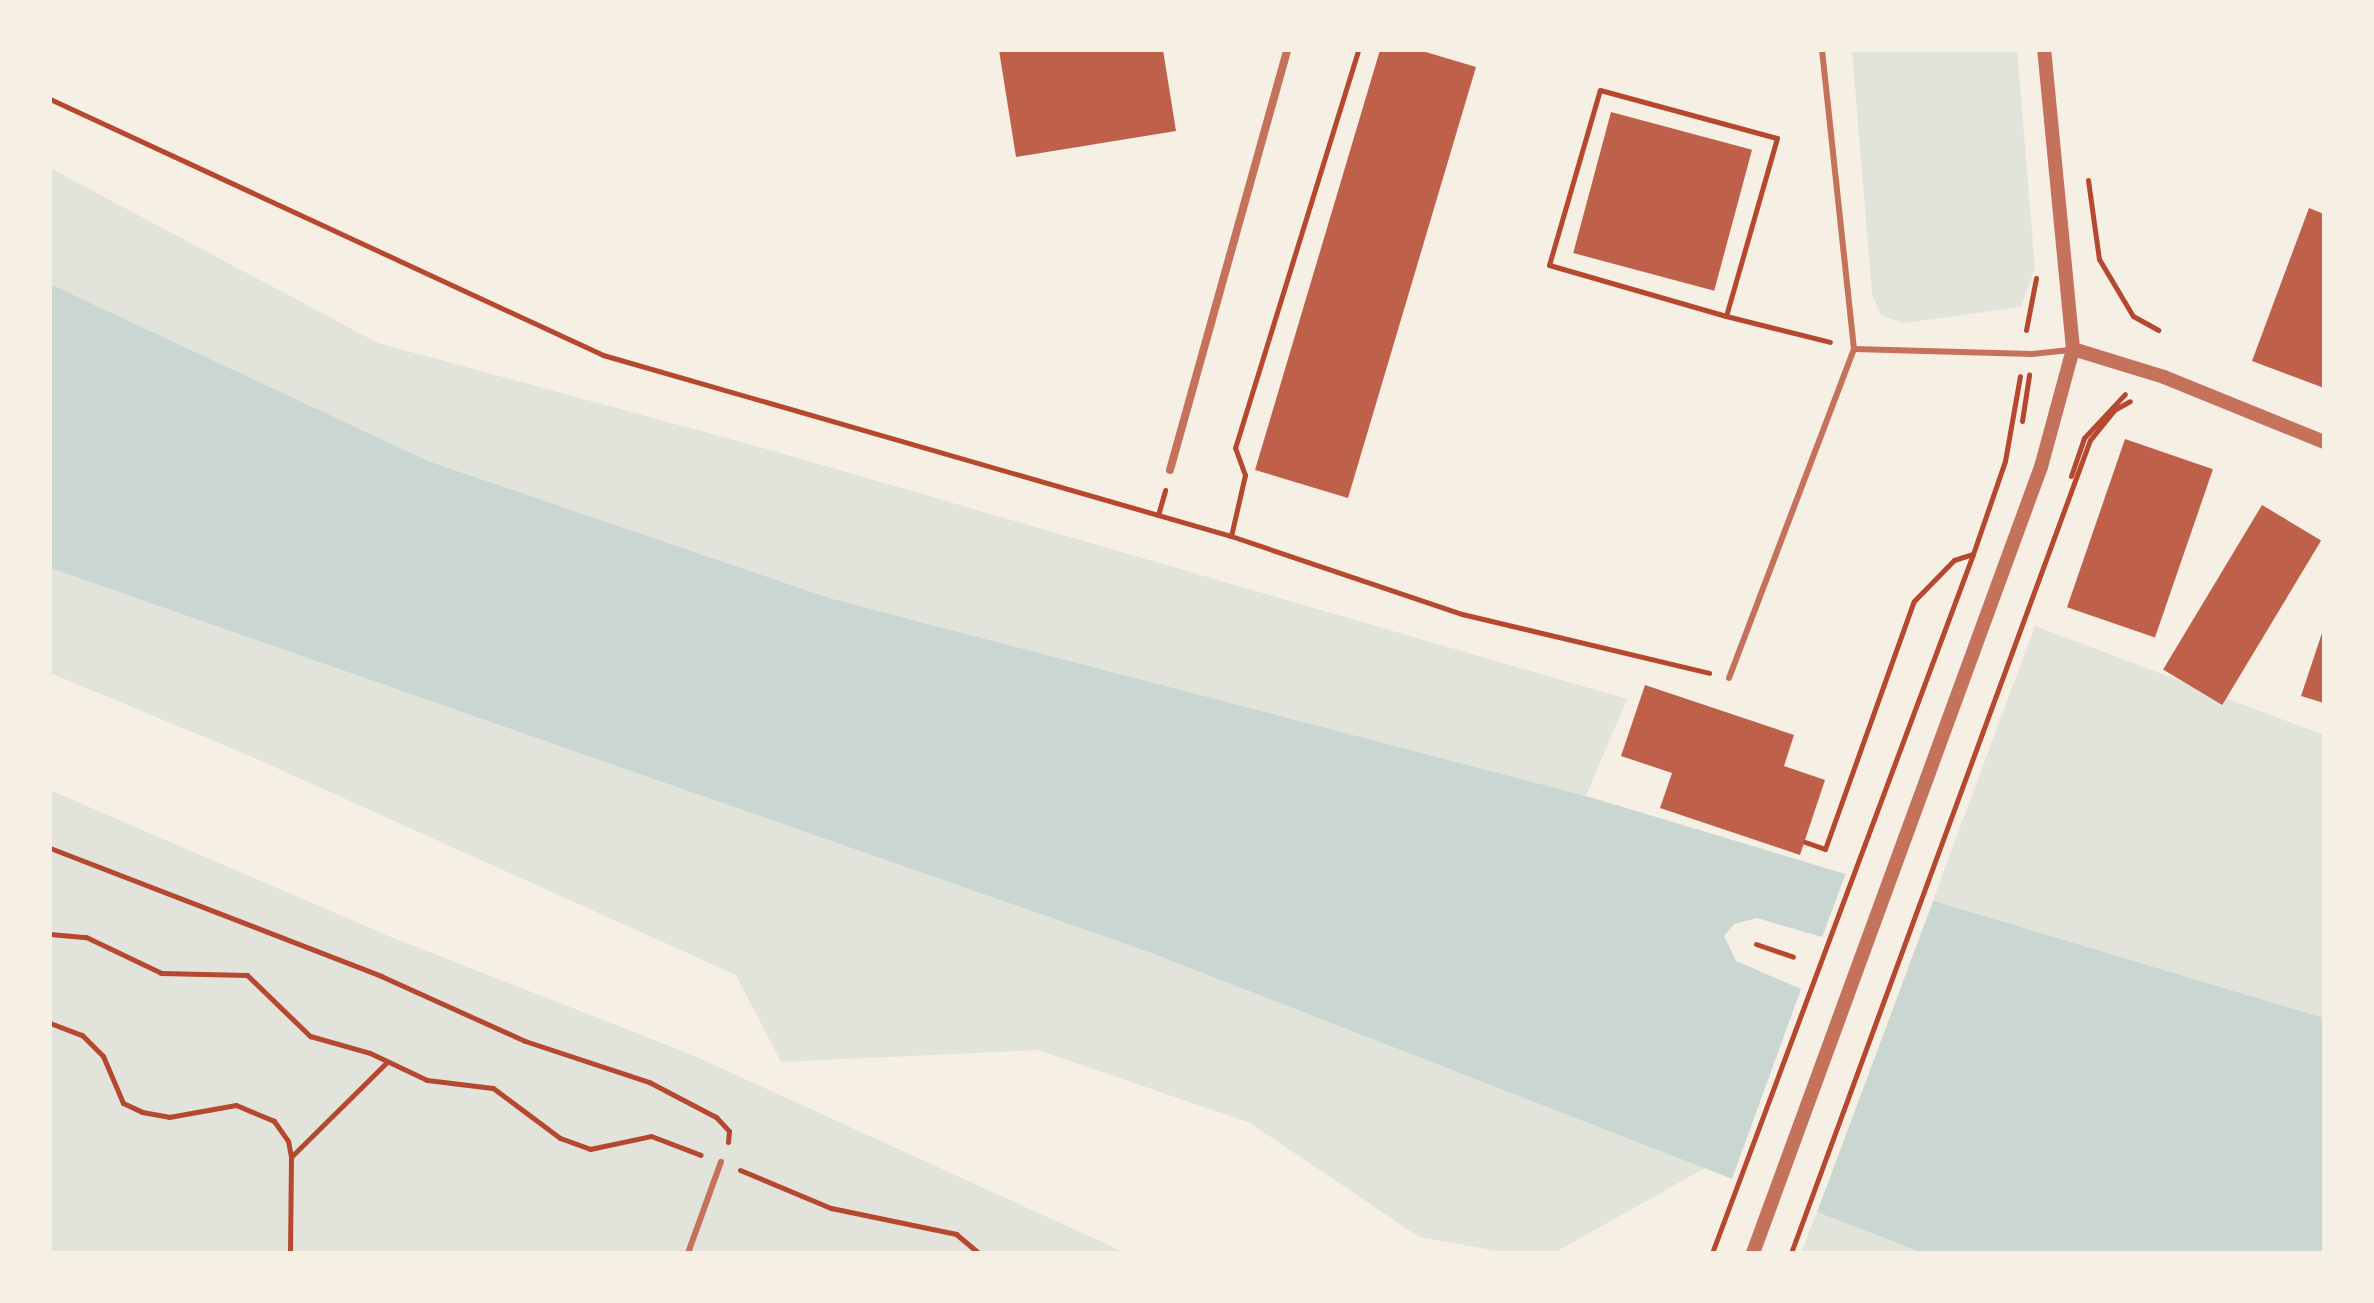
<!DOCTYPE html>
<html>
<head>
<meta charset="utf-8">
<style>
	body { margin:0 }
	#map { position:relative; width:2374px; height:1303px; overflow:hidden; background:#f6efe4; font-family:Montserrat,sans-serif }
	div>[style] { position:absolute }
	.green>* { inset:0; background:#e2e4dc }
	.water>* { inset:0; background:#c9d6d2 }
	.pier>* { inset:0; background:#f6efe4 }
	.building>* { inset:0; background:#bf614a; transform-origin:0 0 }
	.path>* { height:5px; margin:-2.5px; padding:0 2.5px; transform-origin:2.5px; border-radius:2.5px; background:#b5482f }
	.service>* { height:6px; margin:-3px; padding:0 3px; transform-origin:3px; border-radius:3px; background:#c5725c }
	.minor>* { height:8px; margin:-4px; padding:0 4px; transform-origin:4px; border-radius:4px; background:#c5725c }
	.tertiary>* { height:14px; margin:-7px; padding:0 7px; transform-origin:7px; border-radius:7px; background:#c5725c }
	span { translate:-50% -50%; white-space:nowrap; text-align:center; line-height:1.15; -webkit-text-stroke:8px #f6efe4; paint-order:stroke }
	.frame { position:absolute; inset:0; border:52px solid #f6efe4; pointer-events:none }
</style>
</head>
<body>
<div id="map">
	<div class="green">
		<i style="clip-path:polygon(1852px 50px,2017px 50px,2035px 268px,2021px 307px,1903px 323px,1881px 315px,1872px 294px)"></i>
		<i style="clip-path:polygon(50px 168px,378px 343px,781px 453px,1627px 699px,1586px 796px,829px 598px,428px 461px,50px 284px)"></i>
		<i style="clip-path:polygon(50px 568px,1146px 951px,1705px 1168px,1554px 1253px,1507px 1253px,1419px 1237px,1250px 1123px,1038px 1050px,781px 1062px,736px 975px,250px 756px,50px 673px)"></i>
		<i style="clip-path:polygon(2035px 626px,2324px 735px,2324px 1018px,1933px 900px)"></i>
		<i style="clip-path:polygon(50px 790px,386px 935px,690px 1054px,1126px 1253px,50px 1253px)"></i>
		<i style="clip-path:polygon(1817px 1211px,1923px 1253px,1801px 1253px)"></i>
	</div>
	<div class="water">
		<i style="clip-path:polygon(50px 284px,428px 461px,829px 598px,1586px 796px,2324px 1018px,2324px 1253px,1923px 1253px,1146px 951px,50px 568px)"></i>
	</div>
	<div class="pier">
		<i style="clip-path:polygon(1847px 870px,1935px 896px,1816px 1215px,1730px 1184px,1801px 989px,1736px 961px,1724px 936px,1734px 924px,1757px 918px,1822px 937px)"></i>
	</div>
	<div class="building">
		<i style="clip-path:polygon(999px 50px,1163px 50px,1176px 131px,1016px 157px)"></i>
		<i style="clip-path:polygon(1380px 50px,1419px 50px,1476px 67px,1348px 498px,1255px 470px)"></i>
		<i style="left:1611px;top:112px;width:146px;height:146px;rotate:15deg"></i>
		<i style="clip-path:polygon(2309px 208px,2324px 214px,2324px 388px,2252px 361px)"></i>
		<i style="left:2125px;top:439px;width:93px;height:178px;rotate:19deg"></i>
		<i style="left:2262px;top:505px;width:69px;height:192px;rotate:31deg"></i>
		<i style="clip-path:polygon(2324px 627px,2324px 703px,2301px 696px)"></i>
		<i style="clip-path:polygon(1645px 685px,1794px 735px,1784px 766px,1825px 780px,1800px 855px,1660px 808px,1672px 773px,1621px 756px)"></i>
	</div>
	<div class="path">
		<i style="left:50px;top:99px;width:609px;rotate:24.84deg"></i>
		<i style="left:603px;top:355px;width:654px;rotate:16.08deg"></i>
		<i style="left:1231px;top:536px;width:244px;rotate:18.7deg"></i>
		<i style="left:1462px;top:614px;width:254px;rotate:13.4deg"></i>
		<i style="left:2088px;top:180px;width:80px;rotate:82.1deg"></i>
		<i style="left:2099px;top:259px;width:66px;rotate:59.2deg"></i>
		<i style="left:2133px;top:316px;width:29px;rotate:29deg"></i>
		<i style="left:1726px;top:316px;width:184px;rotate:-163.9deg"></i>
		<i style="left:1549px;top:265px;width:182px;rotate:-73.8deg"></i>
		<i style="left:1600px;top:90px;width:183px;rotate:15.2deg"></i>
		<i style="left:1777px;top:138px;width:185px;rotate:106deg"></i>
		<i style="left:1726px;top:316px;width:107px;rotate:14deg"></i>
		<i style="left:2026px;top:330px;width:53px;rotate:-79.1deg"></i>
		<i style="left:2022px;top:421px;width:47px;rotate:-81.3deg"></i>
		<i style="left:2071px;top:476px;width:40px;rotate:-71.1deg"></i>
		<i style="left:2084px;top:438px;width:60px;rotate:-47deg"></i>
		<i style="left:1158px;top:515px;width:26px;rotate:-74deg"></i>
		<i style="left:1231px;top:536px;width:63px;rotate:-77.1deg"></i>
		<i style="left:1245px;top:475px;width:29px;rotate:-110deg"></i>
		<i style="left:1235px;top:448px;width:417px;rotate:-72.8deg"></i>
		<i style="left:1805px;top:842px;width:21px;rotate:19deg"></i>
		<i style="left:1825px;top:849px;width:263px;rotate:-70.3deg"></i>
		<i style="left:1914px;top:601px;width:57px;rotate:-45.7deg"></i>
		<i style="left:1954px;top:560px;width:20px;rotate:-18deg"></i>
		<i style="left:50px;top:848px;width:355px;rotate:21.1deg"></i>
		<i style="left:381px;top:976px;width:158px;rotate:24.3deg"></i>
		<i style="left:525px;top:1041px;width:131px;rotate:18.3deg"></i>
		<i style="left:649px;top:1082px;width:76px;rotate:27.6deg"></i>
		<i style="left:716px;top:1117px;width:19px;rotate:47deg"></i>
		<i style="left:729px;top:1131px;width:11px;rotate:95deg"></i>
		<i style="left:50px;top:934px;width:36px;rotate:5deg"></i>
		<i style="left:86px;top:937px;width:83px;rotate:25.6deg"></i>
		<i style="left:161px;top:973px;width:86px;rotate:1.3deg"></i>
		<i style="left:247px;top:975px;width:88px;rotate:44.1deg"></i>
		<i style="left:310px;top:1036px;width:62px;rotate:15.8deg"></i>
		<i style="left:370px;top:1053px;width:63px;rotate:25.3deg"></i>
		<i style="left:427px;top:1080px;width:66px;rotate:6.9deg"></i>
		<i style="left:493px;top:1088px;width:84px;rotate:36.7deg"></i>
		<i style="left:560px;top:1138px;width:32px;rotate:20deg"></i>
		<i style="left:590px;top:1149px;width:62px;rotate:-12deg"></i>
		<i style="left:651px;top:1136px;width:53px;rotate:20.8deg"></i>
		<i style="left:1756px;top:944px;width:39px;rotate:19deg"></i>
		<i style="left:50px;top:1023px;width:34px;rotate:21deg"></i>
		<i style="left:82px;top:1035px;width:30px;rotate:45deg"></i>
		<i style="left:103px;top:1056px;width:51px;rotate:66.9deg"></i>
		<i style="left:123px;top:1103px;width:21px;rotate:25deg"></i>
		<i style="left:142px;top:1112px;width:27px;rotate:10deg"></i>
		<i style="left:169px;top:1117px;width:68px;rotate:-10.2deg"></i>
		<i style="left:236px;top:1105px;width:41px;rotate:22.8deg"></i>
		<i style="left:274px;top:1121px;width:24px;rotate:55deg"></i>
		<i style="left:288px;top:1141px;width:16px;rotate:79deg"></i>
		<i style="left:291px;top:1157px;width:96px;rotate:90.6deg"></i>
		<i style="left:291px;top:1157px;width:135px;rotate:-44.7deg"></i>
		<i style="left:740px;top:1170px;width:99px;rotate:22.7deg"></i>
		<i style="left:831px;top:1208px;width:128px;rotate:11.7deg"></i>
		<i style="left:956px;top:1234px;width:30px;rotate:40deg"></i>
		<i style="left:1712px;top:1253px;width:746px;rotate:-69.52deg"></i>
		<i style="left:1973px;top:554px;width:98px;rotate:-71deg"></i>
		<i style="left:2005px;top:461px;width:86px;rotate:-80deg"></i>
		<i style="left:1791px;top:1253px;width:866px;rotate:-69.81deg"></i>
		<i style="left:2090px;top:440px;width:38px;rotate:-51deg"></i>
		<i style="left:2114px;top:410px;width:18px;rotate:-29deg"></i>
	</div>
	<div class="service">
		<i style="left:1854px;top:349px;width:178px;rotate:1.6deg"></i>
		<i style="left:2032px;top:354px;width:38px;rotate:-6deg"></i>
		<i style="left:1729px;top:678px;width:352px;rotate:-69.2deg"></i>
		<i style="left:1854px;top:349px;width:301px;rotate:-96.1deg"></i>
		<i style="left:688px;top:1253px;width:97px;rotate:-70.1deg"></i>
	</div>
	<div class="minor">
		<i style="left:1170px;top:470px;width:436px;rotate:-74.4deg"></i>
	</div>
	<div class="tertiary">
		<i style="left:2073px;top:349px;width:95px;rotate:17.1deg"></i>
		<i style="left:2164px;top:377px;width:173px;rotate:22.1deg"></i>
		<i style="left:1753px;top:1253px;width:837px;rotate:-69.88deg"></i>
		<i style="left:2041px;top:467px;width:122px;rotate:-74.8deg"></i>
		<i style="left:2073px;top:349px;width:300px;rotate:-95.5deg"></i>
	</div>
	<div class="frame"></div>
</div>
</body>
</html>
